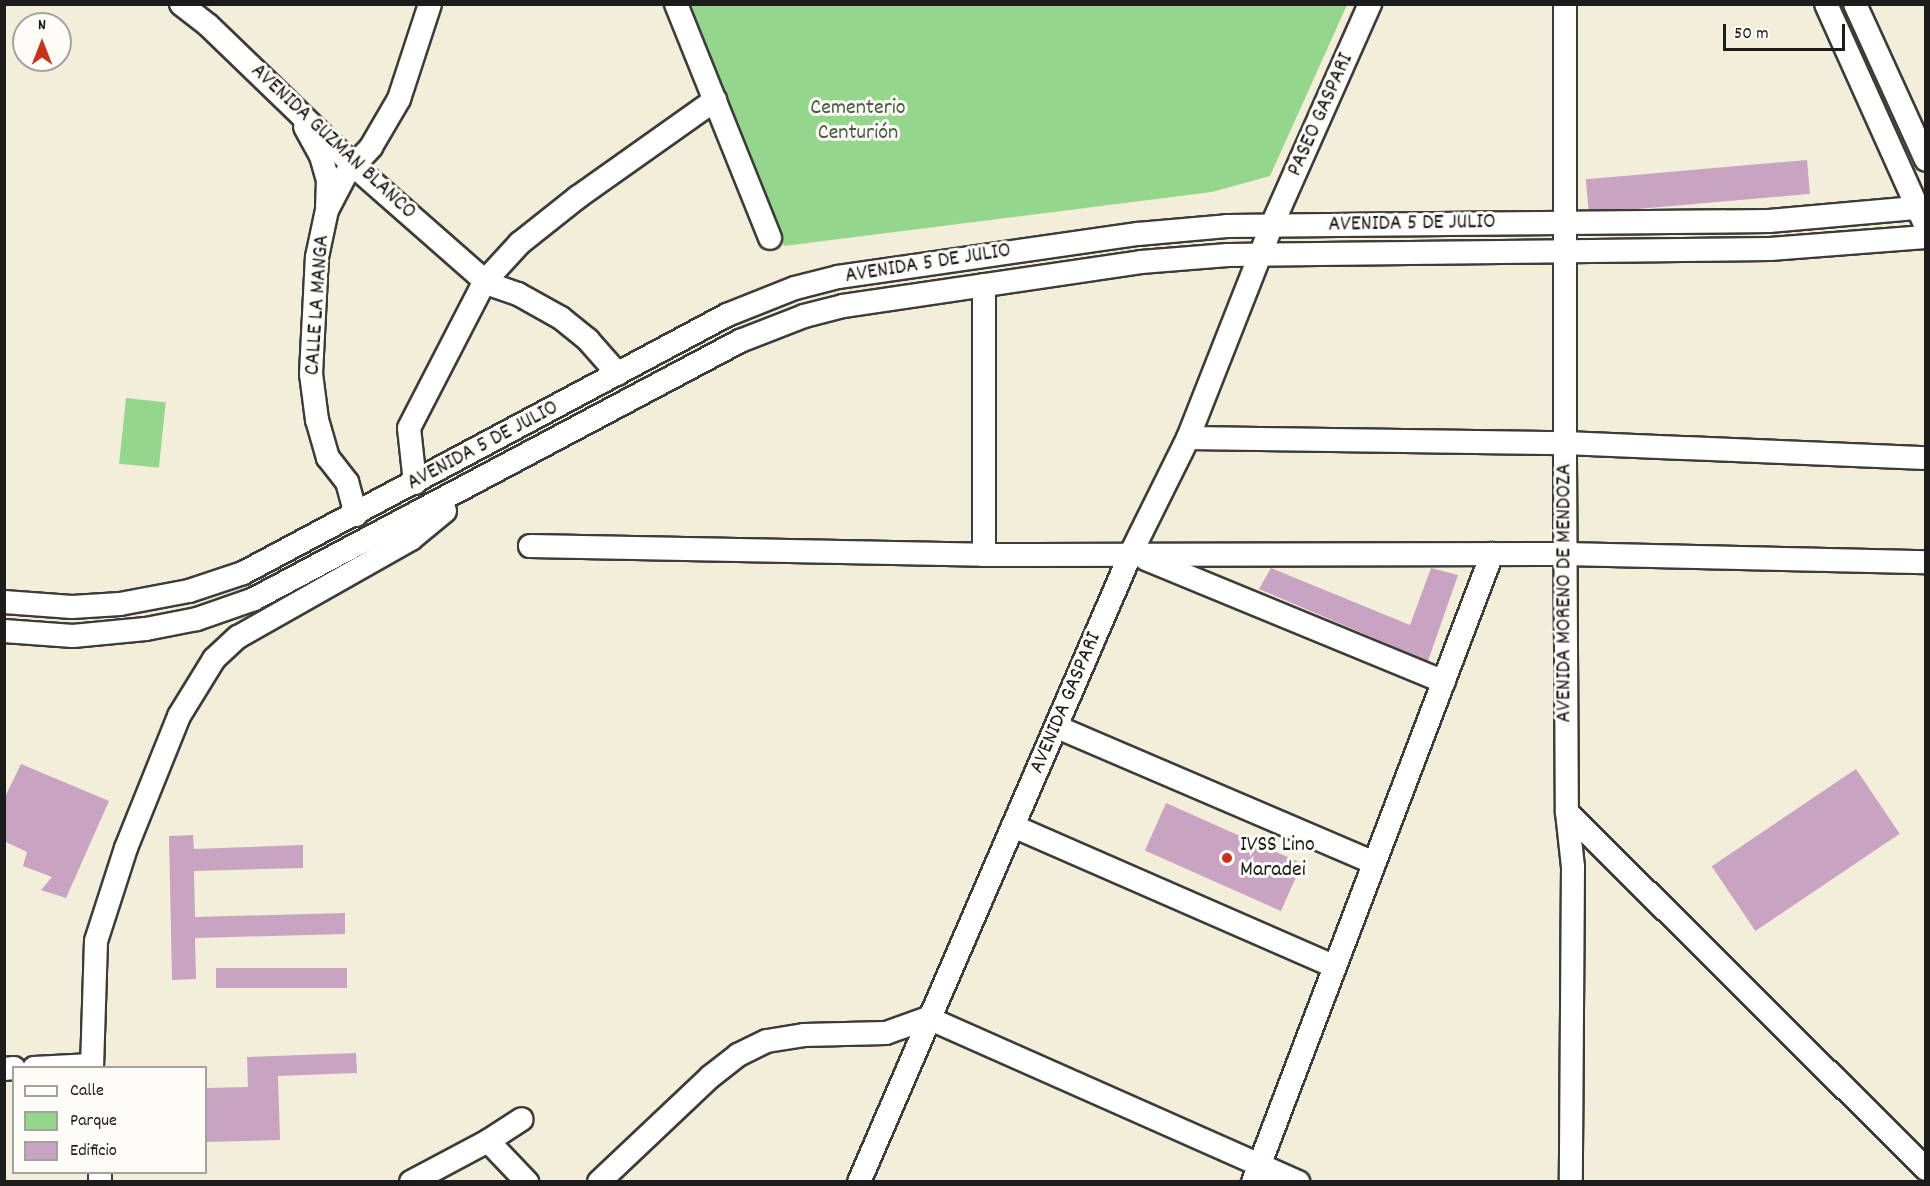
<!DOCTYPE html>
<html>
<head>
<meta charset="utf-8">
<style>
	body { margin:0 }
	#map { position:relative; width:1930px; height:1186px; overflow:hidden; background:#f3eed9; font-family:Dekko,sans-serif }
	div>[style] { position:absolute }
	.green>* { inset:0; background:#95d68d; transform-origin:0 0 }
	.building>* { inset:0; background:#c9a3c2; transform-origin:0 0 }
	.roads { filter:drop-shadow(2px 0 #3c3c38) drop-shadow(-2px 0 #3c3c38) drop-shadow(0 2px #3c3c38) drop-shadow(0 -2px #3c3c38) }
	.minor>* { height:22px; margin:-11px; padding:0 11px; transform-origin:11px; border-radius:11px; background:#fff }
	.dots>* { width:16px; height:16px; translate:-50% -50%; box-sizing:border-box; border:3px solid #fdfcf7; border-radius:50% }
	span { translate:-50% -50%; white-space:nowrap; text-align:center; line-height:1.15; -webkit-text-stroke:6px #fdfcf7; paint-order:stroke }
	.park-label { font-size:22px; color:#465d44 }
	.street-label { font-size:22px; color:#1c1c1c }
	.poi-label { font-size:22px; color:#1c1c1c }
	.left { translate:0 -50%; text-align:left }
	.frame { position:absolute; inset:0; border:6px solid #1c1c1c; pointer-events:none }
	.legend { position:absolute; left:12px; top:1066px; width:195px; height:108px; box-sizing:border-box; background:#fdfcf7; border:2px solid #a3a29f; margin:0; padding:8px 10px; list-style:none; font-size:18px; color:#1c1c1c }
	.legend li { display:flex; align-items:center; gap:12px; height:30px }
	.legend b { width:30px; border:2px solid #a3a29f }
	.north { position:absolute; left:12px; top:12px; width:60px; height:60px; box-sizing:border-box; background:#fdfcf7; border:2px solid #a3a29f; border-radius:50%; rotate:0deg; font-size:16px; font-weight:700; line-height:24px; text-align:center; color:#1c1c1c }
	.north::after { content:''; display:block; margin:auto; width:21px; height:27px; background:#c8321e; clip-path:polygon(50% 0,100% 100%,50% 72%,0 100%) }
	.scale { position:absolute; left:1723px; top:24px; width:122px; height:27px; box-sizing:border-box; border:3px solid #1c1c1c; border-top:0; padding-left:8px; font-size:18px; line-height:21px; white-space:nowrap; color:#1c1c1c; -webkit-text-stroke:4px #fdfcf7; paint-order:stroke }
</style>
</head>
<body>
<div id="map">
	<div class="green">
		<i style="clip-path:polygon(686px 5px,1347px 5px,1270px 176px,1212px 192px,784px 246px)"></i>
		<i style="left:126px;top:398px;width:40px;height:66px;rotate:6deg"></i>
	</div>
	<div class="building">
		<i style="left:1807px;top:160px;width:34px;height:222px;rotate:85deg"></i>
		<i style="clip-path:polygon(1271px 568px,1410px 625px,1431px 568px,1458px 575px,1428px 661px,1259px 589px)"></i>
		<i style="clip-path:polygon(21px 764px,109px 801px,66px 898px,41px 890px,52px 877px,23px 866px,27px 852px,4px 841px,4px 799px)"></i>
		<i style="left:1856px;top:769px;width:78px;height:174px;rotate:56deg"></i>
		<i style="left:1166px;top:803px;width:149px;height:52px;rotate:24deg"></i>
		<i style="clip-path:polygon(193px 835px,194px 849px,303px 845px,303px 868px,194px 871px,195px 917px,345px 913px,345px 934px,195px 938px,196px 979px,172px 980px,169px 836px)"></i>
		<i style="left:347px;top:968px;width:20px;height:131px;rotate:90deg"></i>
		<i style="clip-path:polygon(356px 1053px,357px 1073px,278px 1076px,280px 1140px,206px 1142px,206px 1088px,248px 1087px,247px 1057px)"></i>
	</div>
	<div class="roads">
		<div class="minor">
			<i style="left:181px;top:4px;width:34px;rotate:38deg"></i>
			<i style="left:208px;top:25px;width:203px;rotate:44deg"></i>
			<i style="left:354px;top:166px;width:174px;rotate:41.3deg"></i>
			<i style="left:676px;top:4px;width:252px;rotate:68.1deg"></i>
			<i style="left:1565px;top:4px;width:454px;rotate:90deg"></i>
			<i style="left:1565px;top:458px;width:354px;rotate:89.7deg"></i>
			<i style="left:1567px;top:812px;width:55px;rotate:83.8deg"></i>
			<i style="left:1573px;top:867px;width:315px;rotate:90.4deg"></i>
			<i style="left:1826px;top:4px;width:239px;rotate:65.8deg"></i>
			<i style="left:1855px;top:4px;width:171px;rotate:65.5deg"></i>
			<i style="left:305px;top:127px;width:33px;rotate:61deg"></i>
			<i style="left:321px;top:156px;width:25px;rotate:74deg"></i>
			<i style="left:328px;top:180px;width:26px;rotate:92deg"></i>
			<i style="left:486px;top:283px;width:34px;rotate:19deg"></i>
			<i style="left:518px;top:294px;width:49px;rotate:29.2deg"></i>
			<i style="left:561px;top:318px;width:35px;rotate:39deg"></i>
			<i style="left:588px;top:340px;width:45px;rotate:48.6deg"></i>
			<i style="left:1188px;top:438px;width:377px;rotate:0.8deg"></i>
			<i style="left:1565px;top:443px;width:361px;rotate:2.4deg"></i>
			<i style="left:415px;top:483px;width:55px;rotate:-96.2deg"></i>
			<i style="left:409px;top:428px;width:165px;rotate:-62.7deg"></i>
			<i style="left:485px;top:281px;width:52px;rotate:-47.4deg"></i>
			<i style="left:520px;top:243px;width:74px;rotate:-38.4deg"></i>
			<i style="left:578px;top:197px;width:168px;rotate:-35.3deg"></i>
			<i style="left:356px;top:515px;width:34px;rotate:-105deg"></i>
			<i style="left:347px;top:482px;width:31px;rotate:-128deg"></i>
			<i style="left:328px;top:458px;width:40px;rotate:-106deg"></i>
			<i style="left:317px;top:420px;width:46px;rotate:-97.4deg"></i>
			<i style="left:311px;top:374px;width:117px;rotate:-87.1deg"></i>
			<i style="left:317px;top:257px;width:48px;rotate:-78deg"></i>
			<i style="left:327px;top:210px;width:41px;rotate:-62.2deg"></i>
			<i style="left:346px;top:174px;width:37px;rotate:-47deg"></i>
			<i style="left:371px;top:147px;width:56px;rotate:-59.7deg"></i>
			<i style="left:399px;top:99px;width:100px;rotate:-71.9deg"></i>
			<i style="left:530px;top:546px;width:454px;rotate:1.1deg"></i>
			<i style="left:984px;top:555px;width:581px;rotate:-0.1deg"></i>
			<i style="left:1565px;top:554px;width:361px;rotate:1.3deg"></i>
			<i style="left:984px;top:555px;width:270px;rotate:-90deg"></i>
			<i style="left:1146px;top:559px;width:322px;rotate:22.4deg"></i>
			<i style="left:4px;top:602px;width:68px;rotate:4.2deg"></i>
			<i style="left:72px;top:607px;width:48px;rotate:-3.6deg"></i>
			<i style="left:120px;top:604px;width:70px;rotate:-10.7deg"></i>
			<i style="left:189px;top:591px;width:57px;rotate:-18.4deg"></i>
			<i style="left:243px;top:573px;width:548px;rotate:-28.06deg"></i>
			<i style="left:727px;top:315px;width:73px;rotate:-21.7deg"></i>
			<i style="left:795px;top:288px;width:44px;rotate:-14.3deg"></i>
			<i style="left:838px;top:277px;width:303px;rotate:-8.2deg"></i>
			<i style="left:1138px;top:234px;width:89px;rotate:-5.1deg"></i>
			<i style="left:1227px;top:226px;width:542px;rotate:-0.53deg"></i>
			<i style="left:1769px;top:221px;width:158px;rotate:-5.1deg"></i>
			<i style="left:4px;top:631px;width:69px;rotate:4.1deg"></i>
			<i style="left:73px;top:636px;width:73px;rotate:-5.5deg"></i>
			<i style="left:146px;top:629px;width:52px;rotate:-11.1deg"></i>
			<i style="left:197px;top:619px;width:60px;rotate:-19.3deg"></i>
			<i style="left:254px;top:599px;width:550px;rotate:-27.96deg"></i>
			<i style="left:740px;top:341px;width:69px;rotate:-21.3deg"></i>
			<i style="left:804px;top:316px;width:40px;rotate:-14.4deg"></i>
			<i style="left:843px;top:306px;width:301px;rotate:-8.4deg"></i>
			<i style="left:1141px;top:262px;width:87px;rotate:-4.6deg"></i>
			<i style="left:1228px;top:255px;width:542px;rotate:-0.63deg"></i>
			<i style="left:1770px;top:249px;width:156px;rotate:-4.4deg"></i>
			<i style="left:1057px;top:727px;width:345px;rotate:23.2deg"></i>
			<i style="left:1567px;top:812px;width:506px;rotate:44.84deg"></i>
			<i style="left:1013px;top:826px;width:349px;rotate:23.6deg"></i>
			<i style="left:34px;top:1068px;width:58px;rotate:-3deg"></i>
			<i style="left:92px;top:1068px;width:127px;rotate:-88.2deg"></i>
			<i style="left:96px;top:941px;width:98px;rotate:-72.1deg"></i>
			<i style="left:126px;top:848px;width:142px;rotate:-68.1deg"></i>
			<i style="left:179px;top:716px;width:67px;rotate:-58.4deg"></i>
			<i style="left:214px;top:659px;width:33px;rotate:-43deg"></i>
			<i style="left:238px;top:637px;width:199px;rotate:-29.5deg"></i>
			<i style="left:411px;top:539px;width:44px;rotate:-39.5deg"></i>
			<i style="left:4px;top:1069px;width:10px;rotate:-6deg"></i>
			<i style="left:488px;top:1141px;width:40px;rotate:-32.9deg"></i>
			<i style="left:100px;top:1182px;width:10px;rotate:-90deg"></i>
			<i style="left:411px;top:1182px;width:87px;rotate:-28deg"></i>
			<i style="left:488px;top:1141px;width:57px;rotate:46.4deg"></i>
			<i style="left:599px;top:1182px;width:153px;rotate:-43.4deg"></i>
			<i style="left:710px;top:1077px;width:36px;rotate:-38deg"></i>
			<i style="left:738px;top:1055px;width:32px;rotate:-26deg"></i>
			<i style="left:767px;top:1041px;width:37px;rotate:-9deg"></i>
			<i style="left:804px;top:1035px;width:82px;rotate:-1.4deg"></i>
			<i style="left:886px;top:1033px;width:45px;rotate:-19.7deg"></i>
			<i style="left:928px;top:1018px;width:405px;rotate:23.9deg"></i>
			<i style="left:859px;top:1182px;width:685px;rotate:-66.61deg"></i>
			<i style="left:1131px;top:553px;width:128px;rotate:-63.6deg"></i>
			<i style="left:1188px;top:438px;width:229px;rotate:-68.5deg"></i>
			<i style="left:1272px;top:225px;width:242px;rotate:-66.1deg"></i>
			<i style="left:1253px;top:1182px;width:672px;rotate:-69.16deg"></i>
		</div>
	</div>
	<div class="dots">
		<i style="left:1227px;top:858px;background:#c8321e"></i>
	</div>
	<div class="park-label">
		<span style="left:858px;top:121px">Cementerio<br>Centurión</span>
	</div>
	<div class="street-label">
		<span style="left:1321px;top:115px;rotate:-66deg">PASEO GASPARI</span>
		<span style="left:333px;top:142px;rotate:43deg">AVENIDA GUZMAN BLANCO</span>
		<span style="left:1412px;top:224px;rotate:-1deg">AVENIDA 5 DE JULIO</span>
		<span style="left:928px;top:264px;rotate:-9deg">AVENIDA 5 DE JULIO</span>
		<span style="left:318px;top:305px;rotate:-86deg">CALLE LA MANGA</span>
		<span style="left:483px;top:446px;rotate:-28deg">AVENIDA 5 DE JULIO</span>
		<span style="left:1565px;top:593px;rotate:-90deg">AVENIDA MORENO DE MENDOZA</span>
		<span style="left:1066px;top:703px;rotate:-67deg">AVENIDA GASPARI</span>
	</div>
	<div class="poi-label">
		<span class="left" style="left:1240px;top:858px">IVSS Lino<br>Maradei</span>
	</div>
	<div class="frame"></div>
	<ul class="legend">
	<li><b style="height:8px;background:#fff"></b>Calle</li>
	<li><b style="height:16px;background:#95d68d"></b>Parque</li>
	<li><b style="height:16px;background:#c9a3c2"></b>Edificio</li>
	</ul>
	<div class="north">N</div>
	<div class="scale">50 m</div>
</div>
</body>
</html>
